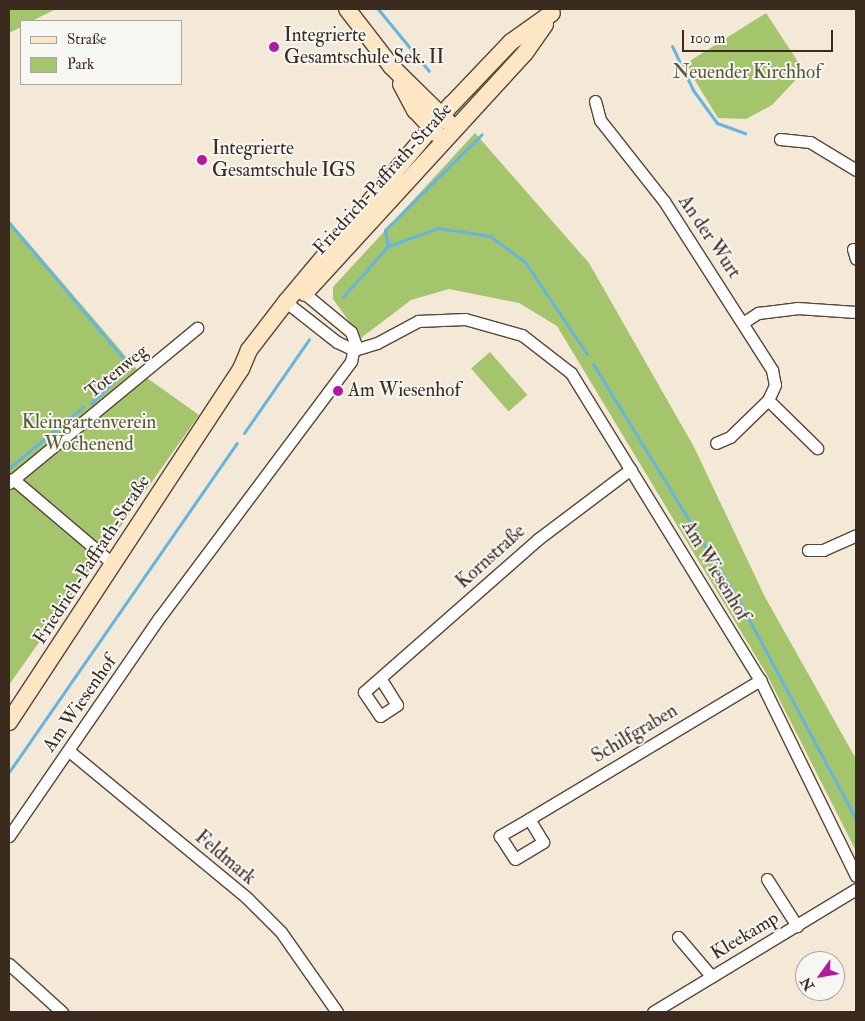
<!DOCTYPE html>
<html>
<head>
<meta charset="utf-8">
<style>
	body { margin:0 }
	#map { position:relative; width:865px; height:1021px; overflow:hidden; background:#f3e9d6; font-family:"IM FELL Double Pica",serif }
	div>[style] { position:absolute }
	.green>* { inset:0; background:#a5c56d; transform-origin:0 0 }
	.stream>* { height:3px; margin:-1.5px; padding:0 1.5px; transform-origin:1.5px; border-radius:1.5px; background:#66b4e0 }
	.roads { filter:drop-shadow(1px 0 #57473a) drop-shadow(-1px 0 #57473a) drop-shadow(0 1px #57473a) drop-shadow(0 -1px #57473a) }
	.minor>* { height:11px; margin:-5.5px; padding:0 5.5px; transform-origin:5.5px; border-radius:5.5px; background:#fff }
	.secondary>* { height:16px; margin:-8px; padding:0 8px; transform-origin:8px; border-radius:8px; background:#fce6c4 }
	.dots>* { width:14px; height:14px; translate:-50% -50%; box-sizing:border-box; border:2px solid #f6f6f2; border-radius:50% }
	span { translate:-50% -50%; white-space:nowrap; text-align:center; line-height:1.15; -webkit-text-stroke:4px #f6f6f2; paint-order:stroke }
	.poi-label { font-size:19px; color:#3b2a1e }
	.left { translate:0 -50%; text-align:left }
	.park-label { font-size:19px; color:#5b5836 }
	.street-label { font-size:19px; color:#3b2a1e }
	.frame { position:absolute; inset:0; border:10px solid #3b2a1e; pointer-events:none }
	.legend { position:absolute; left:20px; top:20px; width:162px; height:65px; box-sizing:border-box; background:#f6f6f2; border:1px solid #aba49d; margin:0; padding:6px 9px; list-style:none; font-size:15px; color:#3b2a1e }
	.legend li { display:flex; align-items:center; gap:10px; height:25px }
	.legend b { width:25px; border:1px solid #aba49d }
	.north { position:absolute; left:795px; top:951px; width:50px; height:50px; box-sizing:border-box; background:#f6f6f2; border:1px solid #aba49d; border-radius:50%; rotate:238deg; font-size:14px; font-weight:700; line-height:20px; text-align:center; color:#3b2a1e }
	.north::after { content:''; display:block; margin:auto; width:18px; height:22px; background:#b5179e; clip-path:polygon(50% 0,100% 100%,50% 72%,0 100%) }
	.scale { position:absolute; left:682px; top:30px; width:151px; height:22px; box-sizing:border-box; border:2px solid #3b2a1e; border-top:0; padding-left:6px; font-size:15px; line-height:18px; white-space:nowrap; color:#3b2a1e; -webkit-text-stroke:4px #f6f6f2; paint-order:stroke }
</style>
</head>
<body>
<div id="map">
	<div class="green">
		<i style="clip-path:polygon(9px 9px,56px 9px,32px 21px,21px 21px,21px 27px,9px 33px)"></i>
		<i style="clip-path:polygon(766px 13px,804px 71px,772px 105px,746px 119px,718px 118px,685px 64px)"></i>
		<i style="clip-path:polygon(475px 133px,589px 263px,694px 447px,765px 597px,856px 759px,856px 851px,766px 673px,557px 326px,519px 303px,449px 289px,411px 300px,361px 338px,333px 299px,333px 287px)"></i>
		<i style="clip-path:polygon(9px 220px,140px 373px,199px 415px,9px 685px)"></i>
		<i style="left:490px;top:352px;width:57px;height:25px;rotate:49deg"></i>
	</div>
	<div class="stream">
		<i style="left:378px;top:9px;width:80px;rotate:50.6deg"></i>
		<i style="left:672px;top:46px;width:49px;rotate:64.5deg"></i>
		<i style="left:693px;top:90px;width:41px;rotate:54deg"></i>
		<i style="left:717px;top:123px;width:30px;rotate:20deg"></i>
		<i style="left:9px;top:223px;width:187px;rotate:49.8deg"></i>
		<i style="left:130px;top:366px;width:54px;rotate:136.5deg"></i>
		<i style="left:388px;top:246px;width:16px;rotate:-101deg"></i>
		<i style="left:385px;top:230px;width:136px;rotate:-44.7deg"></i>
		<i style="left:343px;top:297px;width:68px;rotate:-48.6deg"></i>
		<i style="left:388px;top:246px;width:53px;rotate:-19.8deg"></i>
		<i style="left:438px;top:228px;width:53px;rotate:8.7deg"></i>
		<i style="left:490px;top:236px;width:44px;rotate:36.6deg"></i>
		<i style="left:525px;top:262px;width:111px;rotate:56deg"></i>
		<i style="left:593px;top:364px;width:268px;rotate:58.4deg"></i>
		<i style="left:244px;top:433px;width:114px;rotate:-55.3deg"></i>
		<i style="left:9px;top:468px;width:96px;rotate:-39.5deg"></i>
		<i style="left:739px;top:601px;width:247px;rotate:61.8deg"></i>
		<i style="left:9px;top:772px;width:400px;rotate:-55.3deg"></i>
	</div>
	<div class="roads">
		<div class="minor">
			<i style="left:595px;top:101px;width:20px;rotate:75deg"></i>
			<i style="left:600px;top:120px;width:103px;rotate:51.7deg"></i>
			<i style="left:664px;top:201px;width:201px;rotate:57.4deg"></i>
			<i style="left:772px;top:370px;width:15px;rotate:79deg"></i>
			<i style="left:775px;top:385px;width:17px;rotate:115deg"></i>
			<i style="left:768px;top:400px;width:53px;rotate:135.8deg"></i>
			<i style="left:730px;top:437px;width:15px;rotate:157deg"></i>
			<i style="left:780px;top:139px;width:30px;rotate:6deg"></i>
			<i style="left:810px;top:142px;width:54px;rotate:31.3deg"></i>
			<i style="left:853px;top:249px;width:10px;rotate:73deg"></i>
			<i style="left:286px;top:302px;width:65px;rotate:38.1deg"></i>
			<i style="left:337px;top:342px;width:19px;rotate:25deg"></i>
			<i style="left:354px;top:350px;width:24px;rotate:-17deg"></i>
			<i style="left:377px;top:343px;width:47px;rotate:-28.2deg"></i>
			<i style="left:418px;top:321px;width:47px;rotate:-2.4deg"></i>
			<i style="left:465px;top:319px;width:59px;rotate:15.7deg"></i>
			<i style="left:522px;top:335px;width:62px;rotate:37.8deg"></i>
			<i style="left:571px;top:373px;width:361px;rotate:58.4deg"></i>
			<i style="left:760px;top:680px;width:218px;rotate:63.9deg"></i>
			<i style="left:744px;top:322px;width:17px;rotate:-33deg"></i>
			<i style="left:758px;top:313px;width:39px;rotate:-7deg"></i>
			<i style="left:797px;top:308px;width:59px;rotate:3.9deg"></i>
			<i style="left:768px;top:400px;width:69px;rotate:44.4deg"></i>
			<i style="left:13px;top:479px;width:130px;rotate:40.3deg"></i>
			<i style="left:9px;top:483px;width:244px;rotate:-39.5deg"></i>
			<i style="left:808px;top:550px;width:15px"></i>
			<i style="left:823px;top:550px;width:36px;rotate:-24deg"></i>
			<i style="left:382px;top:681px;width:28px;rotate:58deg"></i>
			<i style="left:397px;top:705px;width:20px;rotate:147deg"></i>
			<i style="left:380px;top:716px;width:29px;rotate:-124deg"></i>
			<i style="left:364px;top:692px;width:232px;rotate:-41.3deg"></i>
			<i style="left:538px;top:539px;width:116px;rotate:-37deg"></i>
			<i style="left:69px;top:751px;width:229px;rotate:39.5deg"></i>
			<i style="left:246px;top:897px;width:49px;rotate:45deg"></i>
			<i style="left:281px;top:932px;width:98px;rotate:55deg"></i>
			<i style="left:529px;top:819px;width:34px;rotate:150deg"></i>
			<i style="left:500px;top:836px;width:27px;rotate:57deg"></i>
			<i style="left:515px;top:859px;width:33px;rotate:-31deg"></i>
			<i style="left:543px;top:842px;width:27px;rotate:-121deg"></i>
			<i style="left:529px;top:819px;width:270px;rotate:-31deg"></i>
			<i style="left:9px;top:836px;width:265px;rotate:-55.5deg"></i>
			<i style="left:159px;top:618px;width:321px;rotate:-53.2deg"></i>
			<i style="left:351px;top:361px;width:18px;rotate:-77deg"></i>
			<i style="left:355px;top:343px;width:12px;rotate:-110deg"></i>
			<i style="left:351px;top:332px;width:67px;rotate:-140.4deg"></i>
			<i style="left:767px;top:879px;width:56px;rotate:57.4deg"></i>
			<i style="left:678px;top:937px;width:52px;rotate:49.6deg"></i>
			<i style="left:9px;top:964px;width:72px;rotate:42.2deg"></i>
			<i style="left:653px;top:1012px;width:237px;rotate:-31.2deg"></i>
		</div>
		<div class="secondary">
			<i style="left:347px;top:9px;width:72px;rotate:52.3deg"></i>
			<i style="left:391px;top:66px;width:80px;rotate:44.5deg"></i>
			<i style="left:401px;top:84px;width:30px;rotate:62deg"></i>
			<i style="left:415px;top:110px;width:34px;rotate:47deg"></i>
			<i style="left:305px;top:293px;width:326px;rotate:-47.5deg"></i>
			<i style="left:525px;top:53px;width:35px;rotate:-55deg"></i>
			<i style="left:9px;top:722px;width:422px;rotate:-56.7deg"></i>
			<i style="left:241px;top:369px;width:21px;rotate:-67deg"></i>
			<i style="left:249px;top:350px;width:61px;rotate:-52.4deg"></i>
			<i style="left:286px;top:302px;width:257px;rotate:-50.1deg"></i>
			<i style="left:451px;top:105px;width:87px;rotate:-46.4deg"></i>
			<i style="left:511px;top:42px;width:50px;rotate:-35.3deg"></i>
		</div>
	</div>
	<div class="dots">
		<i style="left:274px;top:47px;background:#b5179e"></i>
		<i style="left:202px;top:160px;background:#b5179e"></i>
		<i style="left:338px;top:391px;background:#b5179e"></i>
	</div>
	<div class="poi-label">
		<span class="left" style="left:284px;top:47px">Integrierte<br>Gesamtschule Sek. II</span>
		<span class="left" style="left:212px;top:160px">Integrierte<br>Gesamtschule IGS</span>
		<span class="left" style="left:348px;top:391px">Am Wiesenhof</span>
	</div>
	<div class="park-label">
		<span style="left:747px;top:73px">Neuender Kirchhof</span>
		<span style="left:89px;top:434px">Kleingartenverein<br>Wochenend</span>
	</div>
	<div class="street-label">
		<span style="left:383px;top:179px;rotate:-48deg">Friedrich-Paffrath-Straße</span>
		<span style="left:709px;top:237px;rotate:56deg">An der Wurt</span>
		<span style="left:117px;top:372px;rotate:-39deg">Totenweg</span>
		<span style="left:491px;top:557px;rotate:-42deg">Kornstraße</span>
		<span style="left:92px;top:560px;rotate:-57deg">Friedrich-Paffrath-Straße</span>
		<span style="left:715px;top:571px;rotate:59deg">Am Wiesenhof</span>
		<span style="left:80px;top:704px;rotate:-55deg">Am Wiesenhof</span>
		<span style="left:635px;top:734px;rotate:-31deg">Schilfgraben</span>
		<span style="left:225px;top:858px;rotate:40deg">Feldmark</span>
		<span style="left:745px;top:936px;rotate:-31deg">Kleekamp</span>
	</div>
	<div class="frame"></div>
	<ul class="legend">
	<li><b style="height:6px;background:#fce6c4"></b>Straße</li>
	<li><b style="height:14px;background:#a5c56d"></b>Park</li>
	</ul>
	<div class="north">N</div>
	<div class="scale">100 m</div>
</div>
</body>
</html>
